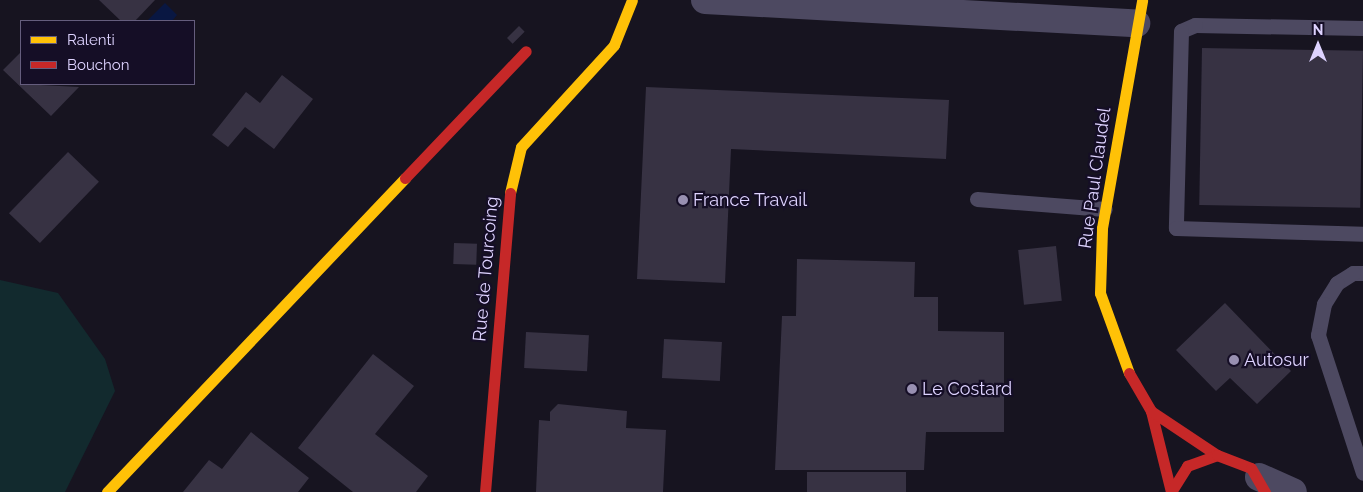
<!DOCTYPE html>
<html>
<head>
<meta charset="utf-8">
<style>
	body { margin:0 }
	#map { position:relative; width:1363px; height:492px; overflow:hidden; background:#171420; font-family:Raleway,sans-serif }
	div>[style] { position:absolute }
	.green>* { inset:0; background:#122a2e }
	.water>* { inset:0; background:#091742 }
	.building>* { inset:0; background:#373243; transform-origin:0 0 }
	.lane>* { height:15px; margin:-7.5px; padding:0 7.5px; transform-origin:7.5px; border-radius:7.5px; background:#4d4961 }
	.street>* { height:28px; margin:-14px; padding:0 14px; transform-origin:14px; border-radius:14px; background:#4d4961 }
	.slow>* { height:11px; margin:-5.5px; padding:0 5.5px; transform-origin:5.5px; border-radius:5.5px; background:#ffc107 }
	.jam>* { height:11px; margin:-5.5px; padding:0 5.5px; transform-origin:5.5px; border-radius:5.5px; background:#c62828 }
	.dots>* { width:14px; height:14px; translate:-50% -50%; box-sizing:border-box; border:2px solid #150e26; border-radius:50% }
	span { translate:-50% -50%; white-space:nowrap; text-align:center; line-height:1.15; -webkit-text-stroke:4.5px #150e26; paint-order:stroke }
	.street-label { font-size:18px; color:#ded3ff }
	.poi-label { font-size:18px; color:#ded3ff }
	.left { translate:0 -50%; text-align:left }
	.legend { position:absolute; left:20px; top:20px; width:175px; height:65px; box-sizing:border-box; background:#150e26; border:1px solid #655d7d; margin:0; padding:6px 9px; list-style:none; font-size:15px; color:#ded3ff }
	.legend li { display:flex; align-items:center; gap:10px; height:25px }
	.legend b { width:25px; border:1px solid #655d7d }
	.north { position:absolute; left:1293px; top:20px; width:50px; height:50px; -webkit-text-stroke:4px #150e26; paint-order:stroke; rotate:0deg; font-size:14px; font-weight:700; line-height:20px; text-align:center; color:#ded3ff }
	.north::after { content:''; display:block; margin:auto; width:18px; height:22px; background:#ded3ff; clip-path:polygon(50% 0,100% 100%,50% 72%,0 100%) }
</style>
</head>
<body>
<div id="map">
	<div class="green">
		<i style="clip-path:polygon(0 280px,58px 293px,105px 359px,115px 391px,65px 492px,0 492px)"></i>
	</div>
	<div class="water">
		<i style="clip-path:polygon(165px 3px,177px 15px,172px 21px,147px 21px)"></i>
	</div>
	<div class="building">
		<i style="clip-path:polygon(99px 0,155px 0,135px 21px,121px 21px)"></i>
		<i style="left:519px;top:26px;width:8px;height:17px;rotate:45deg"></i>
		<i style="left:1202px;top:48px;width:161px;height:157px;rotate:1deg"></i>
		<i style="clip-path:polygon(21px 52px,21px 84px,79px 87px,51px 116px,3px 70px)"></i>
		<i style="clip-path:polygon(282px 75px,313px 99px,274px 149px,245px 127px,228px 147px,212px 135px,246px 92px,260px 103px)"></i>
		<i style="clip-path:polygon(646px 87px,949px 100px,946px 159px,731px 149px,725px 283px,637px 279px)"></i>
		<i style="left:68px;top:152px;width:43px;height:85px;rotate:44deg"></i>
		<i style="left:454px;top:243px;width:23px;height:21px;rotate:2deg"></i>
		<i style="left:1056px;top:246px;width:55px;height:38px;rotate:84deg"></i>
		<i style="clip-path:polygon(797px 259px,915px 262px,914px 297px,938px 297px,938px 331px,1004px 332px,1004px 432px,926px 432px,924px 470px,775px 470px,782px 316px,796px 316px)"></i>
		<i style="clip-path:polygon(1225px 303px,1291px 371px,1257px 404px,1230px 378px,1216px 391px,1176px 350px)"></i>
		<i style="left:526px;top:332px;width:63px;height:36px;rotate:3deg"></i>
		<i style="left:664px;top:339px;width:58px;height:39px;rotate:3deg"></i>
		<i style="clip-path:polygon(373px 354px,414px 386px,375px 434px,428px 476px,416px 492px,353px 492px,298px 448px)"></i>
		<i style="clip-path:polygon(558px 404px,627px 411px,626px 428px,666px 430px,663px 492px,536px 492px,539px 420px,550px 421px,550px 412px)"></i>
		<i style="clip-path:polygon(251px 432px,309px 478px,298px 492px,183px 492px,209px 460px,222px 469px)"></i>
		<i style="left:807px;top:472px;width:99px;height:20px"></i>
	</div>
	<div class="lane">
		<i style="left:1363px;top:28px;width:168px;rotate:-179deg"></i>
		<i style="left:1195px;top:25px;width:15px;rotate:157deg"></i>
		<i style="left:1181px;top:31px;width:197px;rotate:91.5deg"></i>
		<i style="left:1176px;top:228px;width:187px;rotate:1.8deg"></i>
		<i style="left:977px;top:199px;width:128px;rotate:4.5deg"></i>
		<i style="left:1363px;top:273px;width:10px;rotate:180deg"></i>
		<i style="left:1353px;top:273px;width:19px;rotate:148deg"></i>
		<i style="left:1337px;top:283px;width:25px;rotate:122deg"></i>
		<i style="left:1324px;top:304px;width:32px;rotate:101deg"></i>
		<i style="left:1318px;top:335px;width:145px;rotate:71.9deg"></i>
	</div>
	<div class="street">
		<i style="left:705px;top:0;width:432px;rotate:3.1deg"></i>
		<i style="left:1259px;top:477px;width:37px;rotate:24deg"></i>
	</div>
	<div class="slow">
		<i style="left:510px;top:193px;width:47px;rotate:-76.6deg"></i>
		<i style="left:521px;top:147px;width:138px;rotate:-47.6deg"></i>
		<i style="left:614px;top:45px;width:48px;rotate:-68.2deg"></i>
		<i style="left:1129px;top:373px;width:85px;rotate:-109.9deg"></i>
		<i style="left:1100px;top:293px;width:65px;rotate:-88.2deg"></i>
		<i style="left:1102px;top:228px;width:231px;rotate:-80deg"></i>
		<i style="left:107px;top:492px;width:433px;rotate:-46.5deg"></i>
	</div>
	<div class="jam">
		<i style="left:405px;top:178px;width:175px;rotate:-46.4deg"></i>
		<i style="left:1129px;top:373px;width:44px;rotate:59.9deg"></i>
		<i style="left:1151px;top:411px;width:83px;rotate:76.1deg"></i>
		<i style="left:1151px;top:411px;width:79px;rotate:33.7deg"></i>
		<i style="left:485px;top:492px;width:300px;rotate:-85.2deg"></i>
		<i style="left:1171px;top:492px;width:31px;rotate:-58deg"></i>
		<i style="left:1187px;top:466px;width:32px;rotate:-20deg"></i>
		<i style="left:1217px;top:455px;width:36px;rotate:21deg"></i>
		<i style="left:1251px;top:468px;width:28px;rotate:60deg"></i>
	</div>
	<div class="dots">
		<i style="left:683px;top:200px;background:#9890b1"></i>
		<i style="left:1234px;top:360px;background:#9890b1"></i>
		<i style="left:912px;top:389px;background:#9890b1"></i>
	</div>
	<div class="street-label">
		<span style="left:1095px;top:178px;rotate:-82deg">Rue Paul Claudel</span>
		<span style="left:486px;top:269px;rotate:-85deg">Rue de Tourcoing</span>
	</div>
	<div class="poi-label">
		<span class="left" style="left:693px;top:200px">France Travail</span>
		<span class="left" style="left:1244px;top:360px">Autosur</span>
		<span class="left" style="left:922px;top:389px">Le Costard</span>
	</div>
	<ul class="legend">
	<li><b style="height:6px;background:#ffc107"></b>Ralenti</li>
	<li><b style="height:6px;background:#c62828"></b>Bouchon</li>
	</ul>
	<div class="north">N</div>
</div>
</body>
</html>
